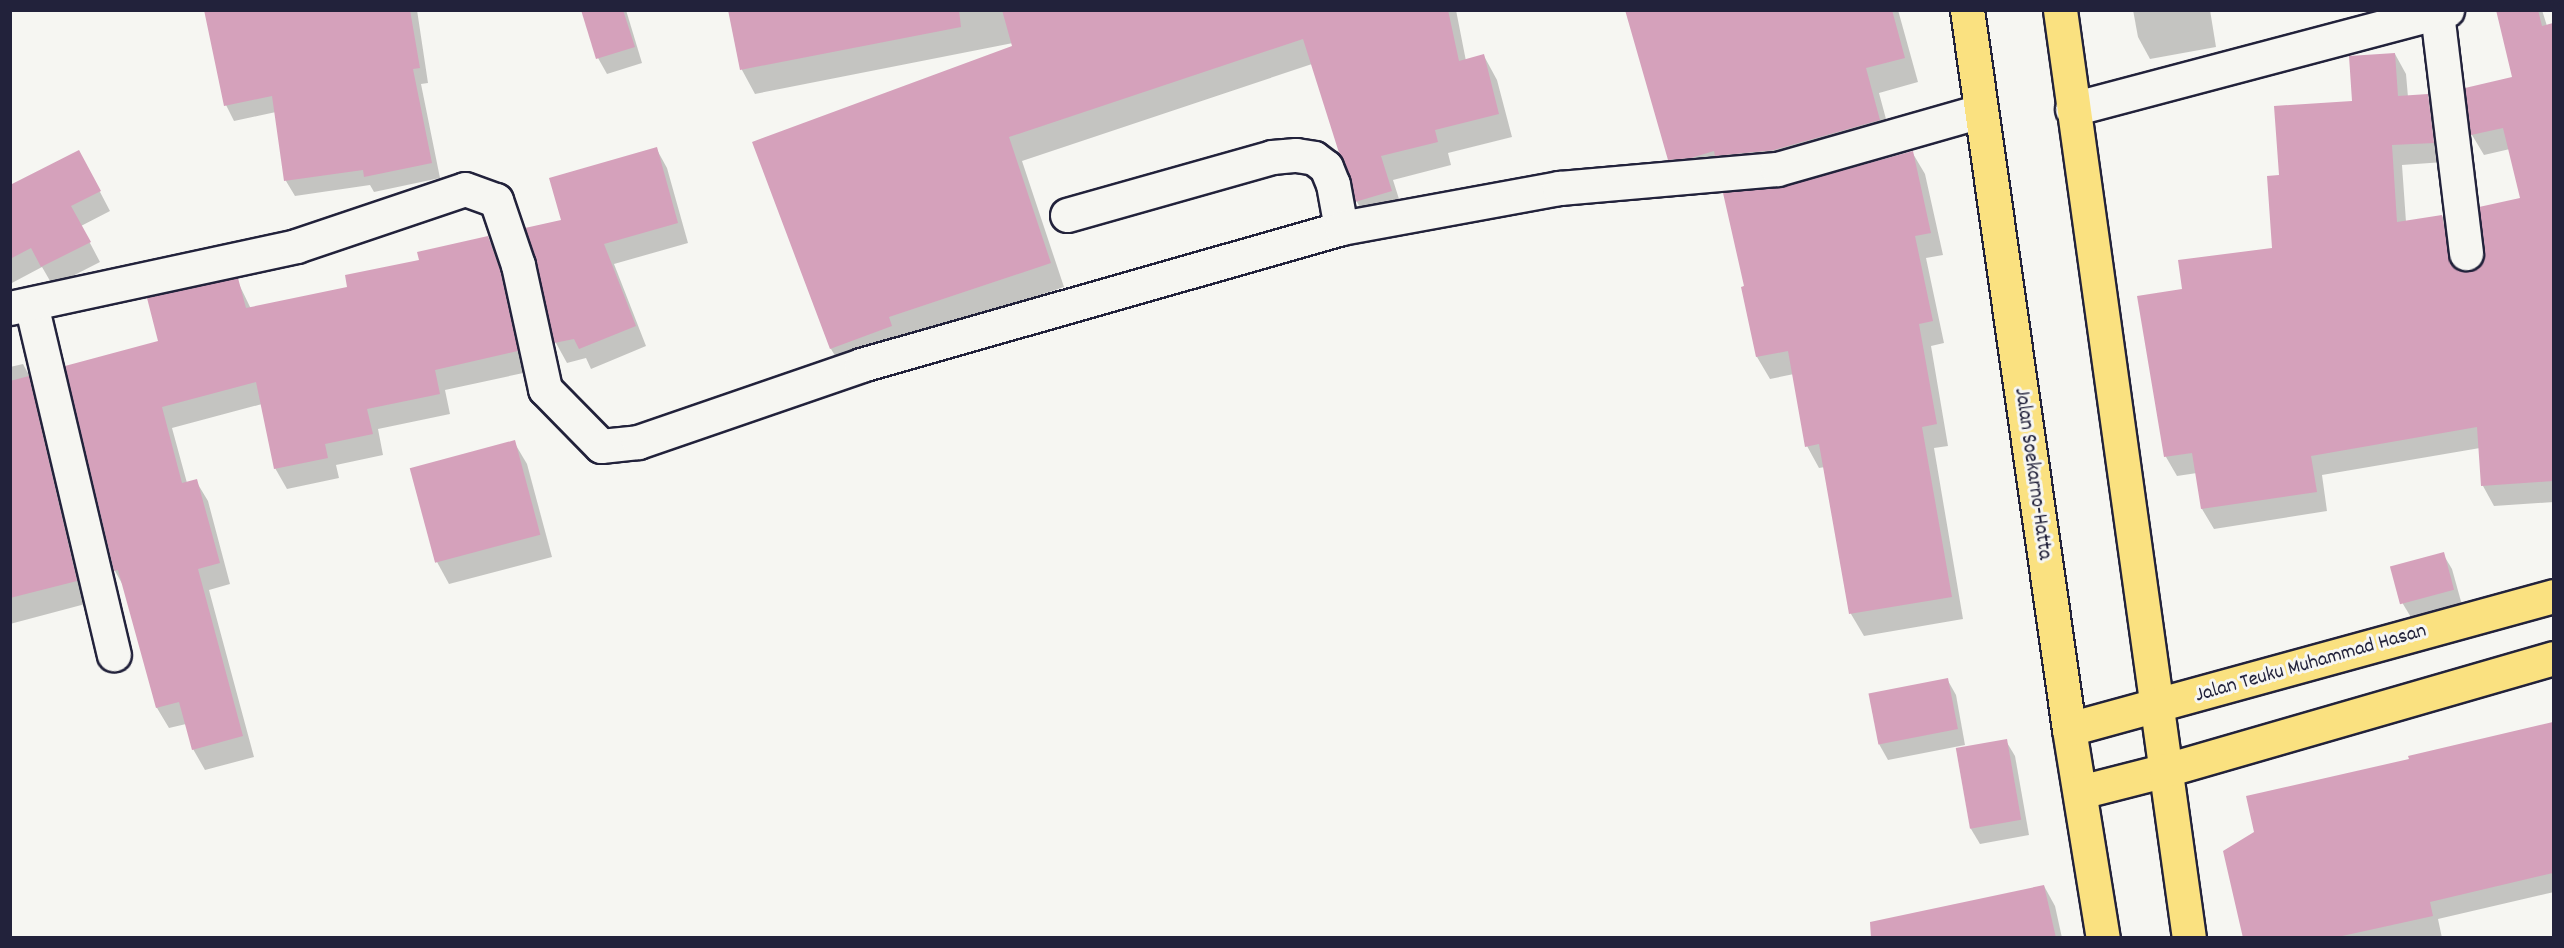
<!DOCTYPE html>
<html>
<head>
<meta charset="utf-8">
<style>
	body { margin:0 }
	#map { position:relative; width:2564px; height:948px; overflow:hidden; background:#f6f6f2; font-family:Dekko,sans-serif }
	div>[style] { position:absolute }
	.shadow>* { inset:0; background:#0003 }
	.building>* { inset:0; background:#d5a1bb; transform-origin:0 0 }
	.roads { filter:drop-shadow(2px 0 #22223b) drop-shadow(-2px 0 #22223b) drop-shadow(0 2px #22223b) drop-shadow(0 -2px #22223b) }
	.minor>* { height:33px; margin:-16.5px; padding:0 16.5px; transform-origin:16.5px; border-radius:16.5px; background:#f6f6f2 }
	.highway>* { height:33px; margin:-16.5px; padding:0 16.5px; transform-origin:16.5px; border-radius:16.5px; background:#fae180 }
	span { translate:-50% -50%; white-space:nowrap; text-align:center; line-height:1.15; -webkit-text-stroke:6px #f6f6f2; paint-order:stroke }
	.street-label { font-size:21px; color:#22223b }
	.frame { position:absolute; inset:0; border:12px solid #22223b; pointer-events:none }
</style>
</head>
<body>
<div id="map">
	<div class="shadow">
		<i style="clip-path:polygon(206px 10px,417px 10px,428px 83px,421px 84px,440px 178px,374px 192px,370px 185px,295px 196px,286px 181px,276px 112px,234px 121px,226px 105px)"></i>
		<i style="clip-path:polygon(583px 10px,626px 10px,642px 63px,607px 74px,598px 58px)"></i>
		<i style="clip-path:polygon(730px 10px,1456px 10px,1466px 61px,1484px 56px,1497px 80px,1512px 137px,1448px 153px,1451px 165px,1393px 180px,1404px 215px,1370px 225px,1357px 202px,1352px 177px,1312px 64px,1022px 161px,1064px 287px,901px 341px,845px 372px,831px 349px,754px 143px,1014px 47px,1013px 43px,755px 94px,742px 70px)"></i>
		<i style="clip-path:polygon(1627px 10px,1898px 10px,1918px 82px,1879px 93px,1893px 145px,1683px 184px,1669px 159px)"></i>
		<i style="clip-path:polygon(2133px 10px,2210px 10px,2216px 47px,2150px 59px,2138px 37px)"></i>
		<i style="clip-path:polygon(2498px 10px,2542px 10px,2547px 26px,2554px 25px,2554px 297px,2540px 299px,2554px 418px,2554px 502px,2494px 506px,2483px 486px,2480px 448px,2322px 475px,2327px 511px,2214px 529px,2202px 509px,2197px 473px,2177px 476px,2166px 457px,2184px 290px,2273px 250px,2281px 177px,2353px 103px,2395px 54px,2406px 74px,2408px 97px,2427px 96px,2439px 116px,2444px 162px,2402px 165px,2406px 222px,2442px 216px,2453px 236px,2459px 272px,2469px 273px,2479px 269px,2522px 199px,2510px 149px,2484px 155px,2472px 135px,2467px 89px,2513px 78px)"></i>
		<i style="clip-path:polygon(656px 148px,667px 168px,688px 243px,614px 264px,646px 346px,591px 369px,586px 358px,567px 363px,556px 343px,563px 221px)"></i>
		<i style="clip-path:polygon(1912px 152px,1925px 174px,1943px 255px,1926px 258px,1944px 343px,1931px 346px,1948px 446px,1934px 448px,1963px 619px,1864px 636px,1851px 614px,1825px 467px,1819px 468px,1807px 446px,1794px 374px,1770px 379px,1757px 357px,1743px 288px,1782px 189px)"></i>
		<i style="clip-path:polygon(89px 171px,110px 211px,81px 226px,100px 262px,53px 286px,42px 267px,10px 284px,10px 187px)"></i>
		<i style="clip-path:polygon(488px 238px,499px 258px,528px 372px,445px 390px,450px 414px,378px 429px,383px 455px,336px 465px,339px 478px,287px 489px,275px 468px,262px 404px,172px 428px,187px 483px,196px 481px,208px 501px,230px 584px,209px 590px,254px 757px,205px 770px,193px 749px,186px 724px,169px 728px,157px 708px,124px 587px,115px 571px,160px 342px,237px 280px,251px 309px,349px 288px)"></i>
		<i style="clip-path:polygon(23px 364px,35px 386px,89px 603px,10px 624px,10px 367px)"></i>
		<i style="clip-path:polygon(514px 442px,527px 464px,552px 557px,449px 584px,437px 562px,411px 469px)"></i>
		<i style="clip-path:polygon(2443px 554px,2452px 569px,2462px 605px,2412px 619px,2403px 604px,2392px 568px)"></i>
		<i style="clip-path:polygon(1947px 679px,1956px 695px,1965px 745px,1888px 760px,1879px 744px)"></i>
		<i style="clip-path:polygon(2554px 724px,2554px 892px,2438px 919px,2442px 938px,2244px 938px,2411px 760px,2410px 757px)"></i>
		<i style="clip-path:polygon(2006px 741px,2015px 756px,2029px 835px,1980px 844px,1971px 829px,1957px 750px)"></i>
		<i style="clip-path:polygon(2044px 886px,2055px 906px,2062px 938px,1908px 938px)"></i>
	</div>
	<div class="building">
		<i style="clip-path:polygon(204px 10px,410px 10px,420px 68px,413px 69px,432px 163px,364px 177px,363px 170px,284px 181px,272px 96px,224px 106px)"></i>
		<i style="clip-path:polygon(581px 10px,623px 10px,635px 47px,596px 59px)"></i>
		<i style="clip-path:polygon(728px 10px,959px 10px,961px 27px,740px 70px)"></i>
		<i style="clip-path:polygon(1002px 10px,1448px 10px,1459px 61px,1484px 54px,1499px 114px,1435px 130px,1438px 142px,1381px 156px,1392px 191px,1355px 202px,1350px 177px,1340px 156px,1303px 39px,1009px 137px,1051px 263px,889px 317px,892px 326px,830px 349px,752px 142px,1012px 46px)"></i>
		<i style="clip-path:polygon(1625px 10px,1892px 10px,1905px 58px,1866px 68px,1880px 120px,1774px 150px,1715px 156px,1714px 151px,1691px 158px,1668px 160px)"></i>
		<i style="clip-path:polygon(2496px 10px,2538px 10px,2542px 26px,2553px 23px,2553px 481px,2481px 486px,2477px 427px,2311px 456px,2317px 492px,2201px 509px,2192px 453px,2164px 457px,2137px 296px,2182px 289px,2178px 260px,2272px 248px,2267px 176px,2279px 175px,2274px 106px,2352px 101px,2349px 56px,2395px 53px,2398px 96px,2428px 94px,2434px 143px,2392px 145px,2397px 222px,2442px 215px,2451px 264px,2459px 270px,2469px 271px,2478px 268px,2483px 261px,2485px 251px,2479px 207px,2520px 198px,2503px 128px,2471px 135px,2465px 88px,2512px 77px)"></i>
		<i style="clip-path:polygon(657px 147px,678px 223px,604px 244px,636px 326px,579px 349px,574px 339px,554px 343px,536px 261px,525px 228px,561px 220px,549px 178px)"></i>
		<i style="clip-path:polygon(79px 150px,101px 191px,71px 206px,91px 242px,41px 267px,31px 248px,10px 259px,10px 185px)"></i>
		<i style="clip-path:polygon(1913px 151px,1931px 233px,1915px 236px,1933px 321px,1919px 324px,1937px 424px,1922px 427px,1952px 597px,1849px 614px,1819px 444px,1805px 447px,1788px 351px,1756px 357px,1741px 287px,1744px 286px,1723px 193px,1782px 187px)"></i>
		<i style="clip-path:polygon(488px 236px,500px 270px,518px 351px,435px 370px,440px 394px,367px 409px,373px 434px,325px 444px,328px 458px,274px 469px,256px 382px,162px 407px,182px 483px,197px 479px,220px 563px,198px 569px,243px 736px,192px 750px,179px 702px,156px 708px,118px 570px,114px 571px,65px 366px,158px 341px,147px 298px,238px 278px,246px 308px,347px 287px,345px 275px,419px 260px,417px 252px)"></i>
		<i style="clip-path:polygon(29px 376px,77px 581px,10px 598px,10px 381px)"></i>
		<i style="left:515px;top:440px;width:98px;height:109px;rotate:75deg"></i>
		<i style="left:2444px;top:552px;width:39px;height:56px;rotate:75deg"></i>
		<i style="left:1948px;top:678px;width:52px;height:81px;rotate:79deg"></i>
		<i style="clip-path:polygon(2553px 722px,2553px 873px,2430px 902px,2433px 916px,2333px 938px,2243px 938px,2223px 851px,2254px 832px,2246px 796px,2409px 759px,2408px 756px)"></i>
		<i style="left:2007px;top:739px;width:82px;height:52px;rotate:80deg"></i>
		<i style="clip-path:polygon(2044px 885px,2056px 938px,1871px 938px,1870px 922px)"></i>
	</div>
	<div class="roads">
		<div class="minor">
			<i style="left:2437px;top:13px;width:242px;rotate:83.1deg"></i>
			<i style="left:2072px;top:109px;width:388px;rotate:-14.8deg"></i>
			<i style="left:1067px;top:215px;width:213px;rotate:-15.8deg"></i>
			<i style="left:1272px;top:157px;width:24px;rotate:-5deg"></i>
			<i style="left:1296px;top:155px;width:18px;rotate:9deg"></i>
			<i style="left:1314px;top:158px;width:15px;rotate:37deg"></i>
			<i style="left:1326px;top:167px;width:18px;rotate:68deg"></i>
			<i style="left:1333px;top:184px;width:45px;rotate:79.7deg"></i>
			<i style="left:31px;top:304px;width:360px;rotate:76.7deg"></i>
			<i style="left:10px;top:308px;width:293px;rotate:-12.2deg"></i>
			<i style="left:296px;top:246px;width:178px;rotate:-18.6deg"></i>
			<i style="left:465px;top:189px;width:33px;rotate:20deg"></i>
			<i style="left:496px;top:200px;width:69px;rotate:71.3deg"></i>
			<i style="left:518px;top:265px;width:127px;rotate:77.7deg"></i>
			<i style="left:545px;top:389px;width:80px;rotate:45.5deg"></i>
			<i style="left:601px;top:446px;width:37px;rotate:-6deg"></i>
			<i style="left:638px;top:442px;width:236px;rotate:-19deg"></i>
			<i style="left:861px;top:365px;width:499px;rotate:-15.9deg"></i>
			<i style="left:1341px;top:228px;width:222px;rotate:-10.4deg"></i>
			<i style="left:1559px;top:188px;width:219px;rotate:-5deg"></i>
			<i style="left:1777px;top:169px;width:211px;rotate:-15.9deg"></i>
		</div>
		<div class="highway">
			<i style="left:1967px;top:10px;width:726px;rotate:81.93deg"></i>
			<i style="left:2069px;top:729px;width:212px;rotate:80.8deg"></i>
			<i style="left:2060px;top:10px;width:937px;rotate:82.09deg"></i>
			<i style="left:2069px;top:729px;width:503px;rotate:-15.34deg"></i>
			<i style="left:2080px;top:792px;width:89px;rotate:-14.3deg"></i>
			<i style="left:2166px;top:770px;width:404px;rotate:-16.1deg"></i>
		</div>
	</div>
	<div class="street-label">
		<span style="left:2032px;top:474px;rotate:82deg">Jalan Soekarno-Hatta</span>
		<span style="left:2311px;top:664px;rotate:-16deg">Jalan Teuku Muhammad Hasan</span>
	</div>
	<div class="frame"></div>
</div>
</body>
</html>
